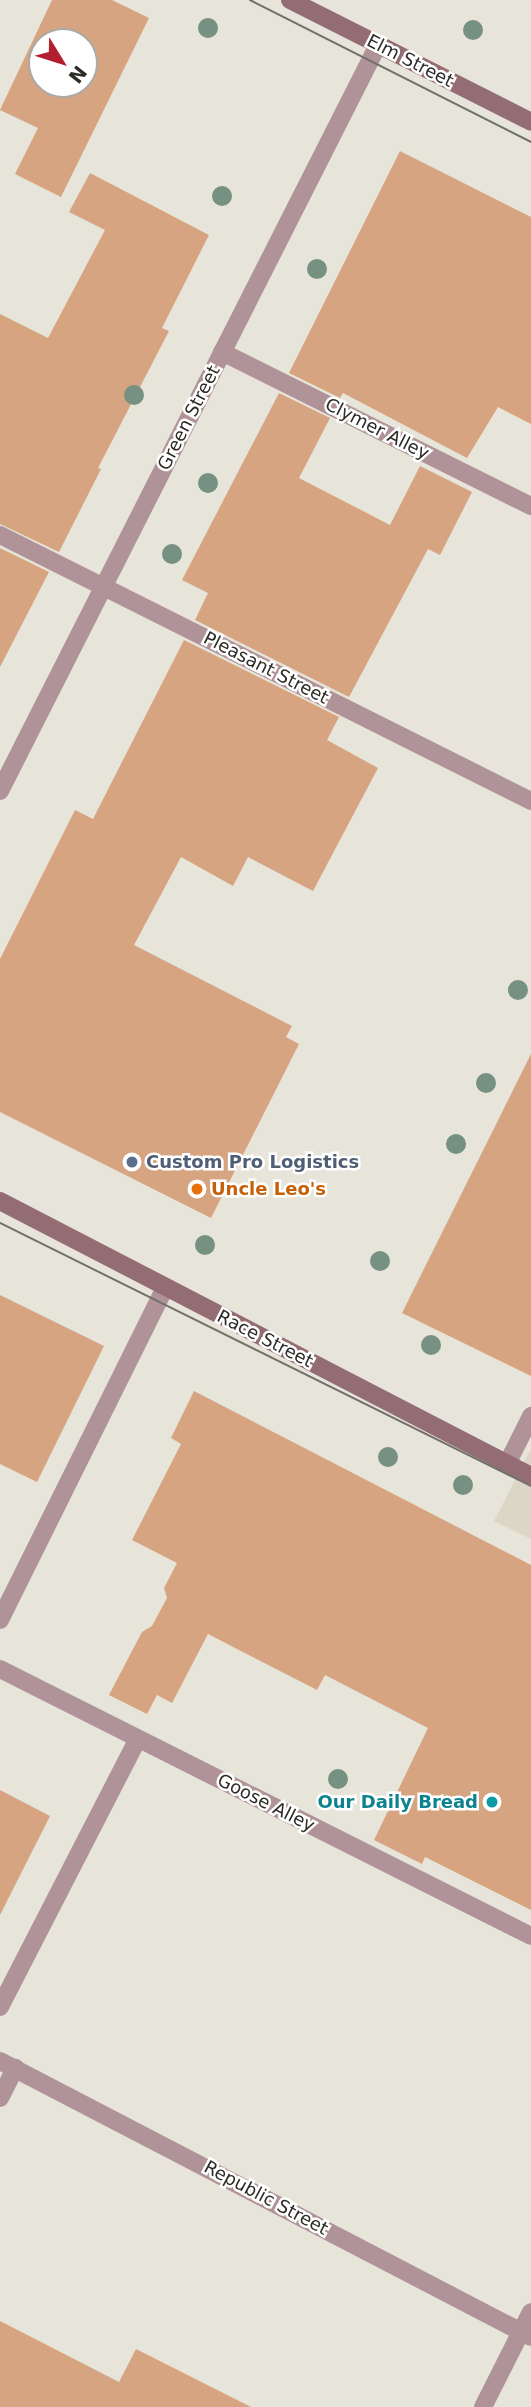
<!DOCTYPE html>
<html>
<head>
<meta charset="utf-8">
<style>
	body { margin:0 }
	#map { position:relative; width:531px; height:2407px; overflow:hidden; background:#e7e4da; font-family:"DejaVu Sans",sans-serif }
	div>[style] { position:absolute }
	.built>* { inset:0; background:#dcd6c7 }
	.building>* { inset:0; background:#d6a481 }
	.lane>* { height:18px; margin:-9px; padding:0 9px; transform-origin:9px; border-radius:9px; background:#af9399 }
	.street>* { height:18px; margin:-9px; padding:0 9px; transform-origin:9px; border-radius:9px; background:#af9399 }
	.secondary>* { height:18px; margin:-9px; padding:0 9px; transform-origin:9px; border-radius:9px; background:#946c74 }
	.tram>* { height:2px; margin:-1px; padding:0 1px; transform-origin:1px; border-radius:1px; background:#72706a }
	.trees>* { width:20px; height:20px; margin:-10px; border-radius:50%; background:#769081 }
	.dots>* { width:19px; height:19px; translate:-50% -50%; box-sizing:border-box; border:4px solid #fff; border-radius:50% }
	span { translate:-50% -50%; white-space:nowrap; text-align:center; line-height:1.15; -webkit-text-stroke:5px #fff; paint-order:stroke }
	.street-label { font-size:18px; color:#2c2b27 }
	.service-label { font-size:18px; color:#4e5e75; font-weight:700 }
	.left { translate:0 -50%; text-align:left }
	.food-label { font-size:18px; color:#c56008; font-weight:700 }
	.culture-label { font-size:18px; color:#0d838f; font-weight:700 }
	.right { translate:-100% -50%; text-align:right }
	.north { position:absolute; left:28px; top:28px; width:70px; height:70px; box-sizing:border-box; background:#fff; border:2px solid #abaaa9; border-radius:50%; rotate:128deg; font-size:19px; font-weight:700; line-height:28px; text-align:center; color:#2c2b27 }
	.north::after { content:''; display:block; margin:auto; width:24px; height:32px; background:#b2202f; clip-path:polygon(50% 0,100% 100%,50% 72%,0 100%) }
</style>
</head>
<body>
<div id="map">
	<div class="built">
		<i style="clip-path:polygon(531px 1449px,531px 1539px,494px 1521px)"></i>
	</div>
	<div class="building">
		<i style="clip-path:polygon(evenodd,52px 0,112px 0,149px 18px,61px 197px,15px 174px,38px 128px,0 110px,52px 0,42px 42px,84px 42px,84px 84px,42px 84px,42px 42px)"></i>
		<i style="clip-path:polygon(400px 151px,531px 217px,531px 424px,498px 407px,467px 458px,343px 393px,340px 398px,289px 373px)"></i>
		<i style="clip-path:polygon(90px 173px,209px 235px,162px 328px,169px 331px,98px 468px,101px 469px,59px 552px,0 524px,0 314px,48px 338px,105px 230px,69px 212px)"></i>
		<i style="clip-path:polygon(279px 393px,330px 418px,299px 478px,390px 525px,420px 466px,472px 492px,440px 555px,428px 549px,349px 697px,195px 620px,208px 593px,182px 580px)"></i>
		<i style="clip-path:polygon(0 548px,49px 572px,0 667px)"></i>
		<i style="clip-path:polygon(184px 640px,339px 717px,327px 740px,378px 768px,313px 891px,248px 857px,233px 886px,181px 857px,134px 945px,292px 1026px,286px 1037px,299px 1044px,211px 1218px,0 1112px,0 959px,75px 810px,93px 819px)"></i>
		<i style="clip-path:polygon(531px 1054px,531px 1376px,402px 1313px)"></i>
		<i style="clip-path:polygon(0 1295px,104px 1346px,37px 1482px,0 1464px)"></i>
		<i style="clip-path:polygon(194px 1391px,531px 1565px,531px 1910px,425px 1857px,422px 1864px,374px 1840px,428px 1728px,325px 1675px,317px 1690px,208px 1634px,172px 1703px,157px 1695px,147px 1714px,109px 1695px,142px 1632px,152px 1626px,167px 1598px,164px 1588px,177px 1563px,132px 1540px,181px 1444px,171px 1438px)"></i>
		<i style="clip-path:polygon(0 1790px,50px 1816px,0 1915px)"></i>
		<i style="clip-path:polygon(0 2321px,119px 2382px,136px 2349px,251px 2407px,0 2407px)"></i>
	</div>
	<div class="lane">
		<i style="left:222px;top:352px;width:345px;rotate:26.5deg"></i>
		<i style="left:507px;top:1464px;width:54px;rotate:-63.4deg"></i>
		<i style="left:0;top:1620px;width:371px;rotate:-63.6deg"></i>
		<i style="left:0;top:1669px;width:594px;rotate:26.69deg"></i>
		<i style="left:0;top:2007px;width:301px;rotate:-62.8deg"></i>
		<i style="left:0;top:2098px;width:34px;rotate:-63deg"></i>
	</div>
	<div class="street">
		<i style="left:0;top:535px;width:594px;rotate:26.61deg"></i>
		<i style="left:0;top:791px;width:836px;rotate:-63.13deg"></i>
		<i style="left:0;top:2061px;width:598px;rotate:27.46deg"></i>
		<i style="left:483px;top:2407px;width:106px;rotate:-63.2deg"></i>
	</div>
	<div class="secondary">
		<i style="left:290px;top:0;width:270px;rotate:26.8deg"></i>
		<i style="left:0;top:1201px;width:598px;rotate:27.38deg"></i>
	</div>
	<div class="tram">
		<i style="left:250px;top:0;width:315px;rotate:26.8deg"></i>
		<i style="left:0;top:1223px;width:593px;rotate:26.35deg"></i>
	</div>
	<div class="trees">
		<i style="left:208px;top:28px"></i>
		<i style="left:473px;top:30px"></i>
		<i style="left:222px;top:196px"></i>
		<i style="left:317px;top:269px"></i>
		<i style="left:134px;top:395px"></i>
		<i style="left:208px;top:483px"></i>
		<i style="left:172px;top:554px"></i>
		<i style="left:518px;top:990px"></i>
		<i style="left:486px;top:1083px"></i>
		<i style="left:456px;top:1144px"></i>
		<i style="left:205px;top:1245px"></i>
		<i style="left:380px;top:1261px"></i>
		<i style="left:431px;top:1345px"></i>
		<i style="left:388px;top:1457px"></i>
		<i style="left:463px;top:1485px"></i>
		<i style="left:338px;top:1779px"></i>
	</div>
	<div class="dots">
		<i style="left:132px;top:1162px;background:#5c6f8a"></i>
		<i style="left:197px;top:1189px;background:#e8710a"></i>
		<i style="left:492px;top:1802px;background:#0f9aa8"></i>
	</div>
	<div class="street-label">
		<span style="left:410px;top:61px;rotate:27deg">Elm Street</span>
		<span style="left:189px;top:418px;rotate:-63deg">Green Street</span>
		<span style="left:377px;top:429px;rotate:27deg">Clymer Alley</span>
		<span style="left:266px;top:668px;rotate:27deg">Pleasant Street</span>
		<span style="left:265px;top:1339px;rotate:27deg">Race Street</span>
		<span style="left:266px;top:1803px;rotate:27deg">Goose Alley</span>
		<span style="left:266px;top:2198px;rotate:28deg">Republic Street</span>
	</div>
	<div class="service-label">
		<span class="left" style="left:146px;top:1162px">Custom Pro Logistics</span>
	</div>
	<div class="food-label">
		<span class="left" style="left:211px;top:1189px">Uncle Leo's</span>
	</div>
	<div class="culture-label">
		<span class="right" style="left:478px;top:1802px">Our Daily Bread</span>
	</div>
	<div class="north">N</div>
</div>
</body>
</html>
